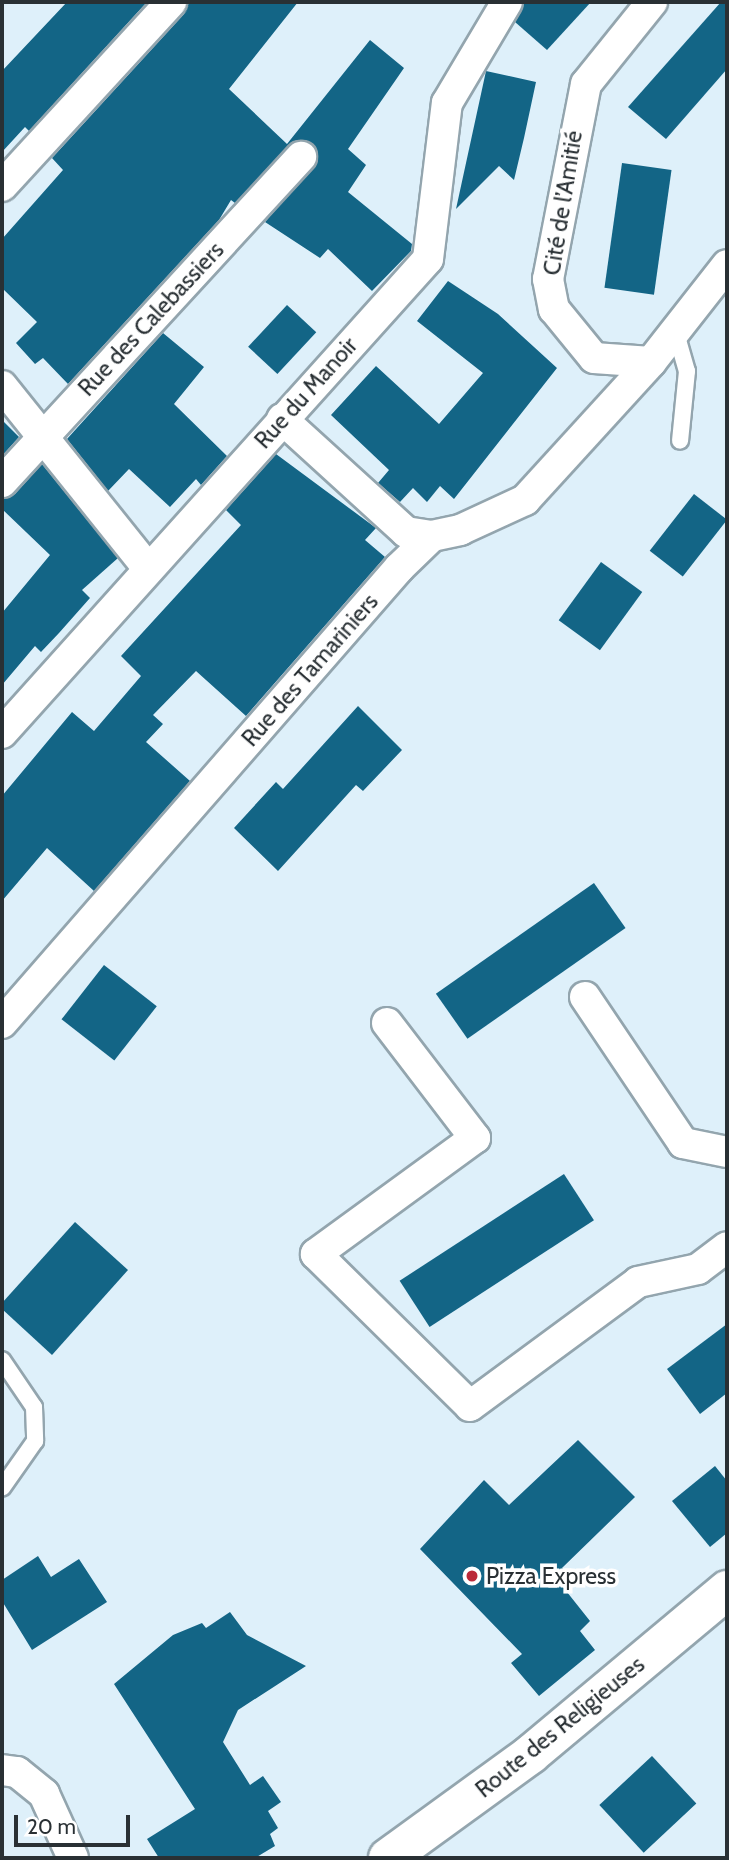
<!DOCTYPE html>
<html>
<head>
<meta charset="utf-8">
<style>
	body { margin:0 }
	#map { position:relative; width:729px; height:1860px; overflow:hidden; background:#def0fa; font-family:Cabin,sans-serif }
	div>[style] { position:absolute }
	.building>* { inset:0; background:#136586; transform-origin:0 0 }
	.roads { filter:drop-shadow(2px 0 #93a5ae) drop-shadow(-2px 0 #93a5ae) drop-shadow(0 2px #93a5ae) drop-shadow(0 -2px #93a5ae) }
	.service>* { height:16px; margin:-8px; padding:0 8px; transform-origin:8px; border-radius:8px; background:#fff }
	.minor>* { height:30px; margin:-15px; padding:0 15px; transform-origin:15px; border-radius:15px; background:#fff }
	.secondary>* { height:38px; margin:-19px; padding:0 19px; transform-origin:19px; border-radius:19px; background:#fff }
	.dots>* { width:19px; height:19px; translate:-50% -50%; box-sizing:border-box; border:4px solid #fff; border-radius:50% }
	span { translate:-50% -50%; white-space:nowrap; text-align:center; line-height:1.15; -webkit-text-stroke:7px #fff; paint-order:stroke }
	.street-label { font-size:23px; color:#293034 }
	.poi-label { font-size:23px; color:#293034 }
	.left { translate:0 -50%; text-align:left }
	.frame { position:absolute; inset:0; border:4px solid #293034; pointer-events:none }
	.scale { position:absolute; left:14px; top:1815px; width:116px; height:32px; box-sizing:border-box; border:4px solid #293034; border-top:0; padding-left:9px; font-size:21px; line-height:24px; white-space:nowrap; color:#293034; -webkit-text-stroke:5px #fff; paint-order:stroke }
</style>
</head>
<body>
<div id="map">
	<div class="building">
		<i style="clip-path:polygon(67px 2px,147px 2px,29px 131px,25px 127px,2px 152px,2px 71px)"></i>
		<i style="clip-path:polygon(188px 2px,298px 2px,229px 89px,287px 144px,370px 40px,404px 68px,348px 149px,366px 165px,348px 192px,412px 244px,411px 251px,372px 291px,328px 249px,320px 258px,265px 222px,318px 161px,312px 144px,295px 141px,235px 203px,231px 200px,219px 220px,68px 384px,43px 358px,35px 364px,16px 343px,37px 322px,2px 288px,2px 239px,63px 170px,52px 158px,184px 14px)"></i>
		<i style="clip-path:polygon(524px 2px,591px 2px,547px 50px,515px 22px)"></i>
		<i style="clip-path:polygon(721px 2px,727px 2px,727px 69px,666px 139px,628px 107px)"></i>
		<i style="clip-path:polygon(486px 71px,536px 82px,524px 138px,514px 180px,499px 166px,456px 209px)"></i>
		<i style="left:622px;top:163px;width:50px;height:126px;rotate:8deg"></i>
		<i style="clip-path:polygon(448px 281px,498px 314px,557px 368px,454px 499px,440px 486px,427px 502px,413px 488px,400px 502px,378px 483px,389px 470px,331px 415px,376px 366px,439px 424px,483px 373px,417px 321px)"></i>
		<i style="left:287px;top:305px;width:40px;height:57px;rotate:43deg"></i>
		<i style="clip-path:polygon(163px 333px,204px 367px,174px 404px,227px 456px,201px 485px,196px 479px,170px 507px,129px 469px,108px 491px,67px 439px)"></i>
		<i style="clip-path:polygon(2px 420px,19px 437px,2px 456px)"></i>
		<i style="clip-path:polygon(276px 454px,376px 528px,365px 540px,385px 557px,246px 716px,196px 671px,153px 715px,163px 724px,146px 742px,190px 781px,94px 891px,47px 848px,2px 901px,2px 796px,72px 712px,94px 731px,141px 676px,121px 656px,241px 525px,226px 510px)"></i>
		<i style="clip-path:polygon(42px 464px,118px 558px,82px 590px,90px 598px,59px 633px,41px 652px,35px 646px,2px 685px,2px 613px,50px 555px,2px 509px,2px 499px,15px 494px)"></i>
		<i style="left:694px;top:494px;width:42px;height:72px;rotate:38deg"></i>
		<i style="left:601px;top:562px;width:51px;height:72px;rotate:36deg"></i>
		<i style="clip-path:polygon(358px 706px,402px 750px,363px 791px,356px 785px,278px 871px,234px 828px,276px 782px,283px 789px)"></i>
		<i style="left:594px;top:883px;width:55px;height:193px;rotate:55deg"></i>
		<i style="left:104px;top:965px;width:67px;height:69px;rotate:38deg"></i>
		<i style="left:564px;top:1174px;width:55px;height:196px;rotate:57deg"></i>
		<i style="clip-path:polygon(75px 1222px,128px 1270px,52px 1355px,2px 1309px,2px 1303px)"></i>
		<i style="clip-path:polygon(727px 1324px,727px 1393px,700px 1414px,667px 1369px)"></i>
		<i style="clip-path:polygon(578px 1440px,635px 1497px,562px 1568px,572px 1578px,563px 1587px,590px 1621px,580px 1631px,595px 1650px,539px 1696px,511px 1663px,522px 1654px,420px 1549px,484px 1480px,509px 1505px)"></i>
		<i style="clip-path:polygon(715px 1466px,727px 1481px,727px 1533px,710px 1547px,672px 1501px)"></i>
		<i style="clip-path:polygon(38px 1556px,51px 1577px,79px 1559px,107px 1602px,32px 1650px,2px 1601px,2px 1580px)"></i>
		<i style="clip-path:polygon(230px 1612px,247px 1635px,306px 1666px,238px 1710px,223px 1742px,250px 1785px,263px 1776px,281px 1802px,268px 1811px,278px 1828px,270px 1834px,275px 1846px,255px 1858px,159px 1858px,147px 1839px,195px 1809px,114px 1684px,173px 1635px,202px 1623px,206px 1628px)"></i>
		<i style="left:652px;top:1756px;width:65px;height:72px;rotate:47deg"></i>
	</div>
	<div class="roads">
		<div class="service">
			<i style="left:676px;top:333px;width:40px;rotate:74deg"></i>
			<i style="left:687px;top:371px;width:70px;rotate:95.7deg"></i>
			<i style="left:2px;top:1360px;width:57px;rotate:55.8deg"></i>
			<i style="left:34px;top:1407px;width:34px;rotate:88deg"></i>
			<i style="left:35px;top:1441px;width:57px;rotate:125.1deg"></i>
		</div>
		<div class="minor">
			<i style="left:652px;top:2px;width:105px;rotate:128.8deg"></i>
			<i style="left:586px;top:84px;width:199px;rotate:101deg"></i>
			<i style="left:548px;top:279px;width:31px;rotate:79deg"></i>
			<i style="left:554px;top:309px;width:63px;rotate:50.8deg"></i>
			<i style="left:594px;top:358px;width:57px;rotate:4deg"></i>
			<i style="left:651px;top:362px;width:123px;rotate:-51.9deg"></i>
			<i style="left:2px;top:186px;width:250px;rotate:-47.4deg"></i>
			<i style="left:2px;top:386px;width:233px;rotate:51.3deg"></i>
			<i style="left:282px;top:419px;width:168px;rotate:42.3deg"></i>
			<i style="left:406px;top:532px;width:26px;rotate:9deg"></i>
			<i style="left:2px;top:482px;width:442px;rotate:-47.4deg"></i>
			<i style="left:2px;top:733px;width:637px;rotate:-48.05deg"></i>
			<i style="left:428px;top:259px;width:157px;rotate:-83.1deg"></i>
			<i style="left:447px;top:103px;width:117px;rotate:-59.3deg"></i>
			<i style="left:585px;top:997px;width:176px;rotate:56.1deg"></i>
			<i style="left:683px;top:1143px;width:45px;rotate:11.6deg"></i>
			<i style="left:2px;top:1023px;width:604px;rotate:-48.89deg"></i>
			<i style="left:399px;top:568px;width:46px;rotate:-44.1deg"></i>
			<i style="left:432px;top:536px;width:29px;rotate:-12deg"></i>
			<i style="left:460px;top:530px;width:72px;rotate:-24.8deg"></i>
			<i style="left:525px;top:500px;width:187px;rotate:-47.6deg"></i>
			<i style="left:387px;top:1023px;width:145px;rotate:52.6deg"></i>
			<i style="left:475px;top:1138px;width:197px;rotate:143.9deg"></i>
			<i style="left:316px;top:1254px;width:216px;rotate:44.6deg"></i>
			<i style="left:470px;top:1406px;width:209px;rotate:-36.4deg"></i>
			<i style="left:638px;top:1282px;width:61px;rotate:-12.2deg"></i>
			<i style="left:698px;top:1269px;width:36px;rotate:-37deg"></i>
			<i style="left:2px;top:1770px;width:15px;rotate:8deg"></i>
			<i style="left:17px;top:1772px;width:35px;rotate:39deg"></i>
			<i style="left:44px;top:1794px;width:70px;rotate:65.6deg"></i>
		</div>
		<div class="secondary">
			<i style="left:388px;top:1858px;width:177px;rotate:-36deg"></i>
			<i style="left:531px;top:1754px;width:256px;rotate:-39.9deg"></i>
		</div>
	</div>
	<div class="dots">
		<i style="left:472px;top:1576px;background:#bb2a39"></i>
	</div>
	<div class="street-label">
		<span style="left:563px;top:203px;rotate:-81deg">Cité de l’Amitié</span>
		<span style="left:151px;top:319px;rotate:-47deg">Rue des Calebassiers</span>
		<span style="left:306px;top:393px;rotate:-48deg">Rue du Manoir</span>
		<span style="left:310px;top:670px;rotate:-49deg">Rue des Tamariniers</span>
		<span style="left:560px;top:1727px;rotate:-39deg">Route des Religieuses</span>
	</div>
	<div class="poi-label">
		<span class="left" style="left:486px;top:1576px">Pizza Express</span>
	</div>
	<div class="frame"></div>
	<div class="scale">20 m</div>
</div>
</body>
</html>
